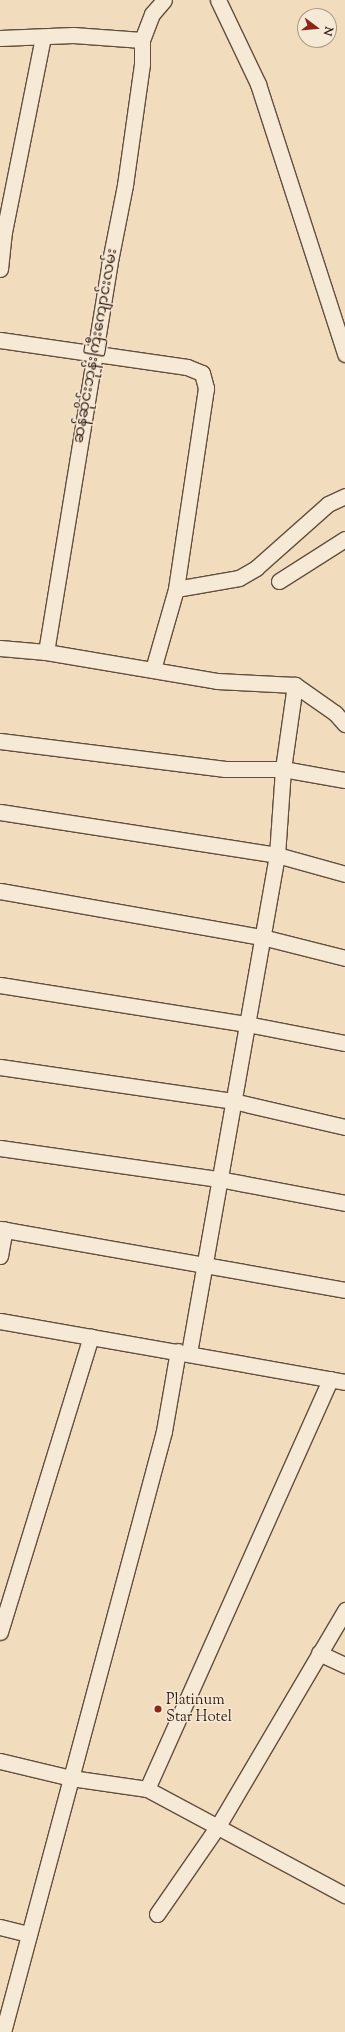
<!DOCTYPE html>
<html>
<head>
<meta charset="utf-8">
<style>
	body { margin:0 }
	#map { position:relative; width:345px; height:2032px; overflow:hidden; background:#f1ddbe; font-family:"Sorts Mill Goudy","Noto Sans Myanmar",serif }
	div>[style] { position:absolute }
	.roads { filter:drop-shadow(1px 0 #624e3e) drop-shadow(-1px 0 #624e3e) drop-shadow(0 1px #624e3e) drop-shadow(0 -1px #624e3e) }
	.minor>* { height:15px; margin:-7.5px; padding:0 7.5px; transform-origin:7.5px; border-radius:7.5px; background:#f6e9d5 }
	.dots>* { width:11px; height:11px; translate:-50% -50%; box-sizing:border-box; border:2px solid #f6e9d5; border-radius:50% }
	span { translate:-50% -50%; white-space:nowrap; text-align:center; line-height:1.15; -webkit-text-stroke:3px #f6e9d5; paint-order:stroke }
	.street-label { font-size:15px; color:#331e14 }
	.poi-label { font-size:15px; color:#331e14 }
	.left { translate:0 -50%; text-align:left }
	.north { position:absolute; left:297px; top:8px; width:40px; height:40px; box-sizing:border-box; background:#f6e9d5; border:1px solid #a89888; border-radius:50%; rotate:106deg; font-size:11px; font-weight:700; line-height:16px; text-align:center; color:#331e14 }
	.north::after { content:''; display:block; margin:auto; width:14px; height:18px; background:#8f2418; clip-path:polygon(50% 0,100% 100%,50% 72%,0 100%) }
</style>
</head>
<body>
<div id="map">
	<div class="roads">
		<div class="minor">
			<i style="left:218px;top:0;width:93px;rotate:64.5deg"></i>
			<i style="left:258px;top:84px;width:284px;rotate:72.1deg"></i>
			<i style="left:0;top:38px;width:73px;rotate:-2.4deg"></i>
			<i style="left:73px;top:35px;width:69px;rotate:4.1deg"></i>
			<i style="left:0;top:269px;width:37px;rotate:-84deg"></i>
			<i style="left:4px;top:232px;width:199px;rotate:-78.7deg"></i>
			<i style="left:0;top:340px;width:189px;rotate:8.2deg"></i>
			<i style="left:187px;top:367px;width:16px;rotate:22deg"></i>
			<i style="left:202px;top:373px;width:16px;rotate:75deg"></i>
			<i style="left:206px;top:388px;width:203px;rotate:98.5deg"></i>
			<i style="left:176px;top:589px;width:83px;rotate:106deg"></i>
			<i style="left:279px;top:581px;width:78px;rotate:-32.5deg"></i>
			<i style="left:176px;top:589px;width:64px;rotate:-9.9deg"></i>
			<i style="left:239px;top:578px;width:20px;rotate:-30deg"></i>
			<i style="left:256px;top:568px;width:96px;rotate:-41.6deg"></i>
			<i style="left:328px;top:504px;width:19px;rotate:-25deg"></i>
			<i style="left:0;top:648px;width:46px;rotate:5deg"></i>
			<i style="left:46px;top:652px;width:173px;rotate:9.6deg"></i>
			<i style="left:217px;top:681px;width:78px;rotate:2.9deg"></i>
			<i style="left:295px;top:685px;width:49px;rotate:35deg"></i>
			<i style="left:335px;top:713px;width:15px;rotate:48deg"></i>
			<i style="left:46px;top:652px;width:391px;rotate:-80.7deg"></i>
			<i style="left:109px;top:266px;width:83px;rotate:-78.8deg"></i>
			<i style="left:125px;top:185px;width:122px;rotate:-82deg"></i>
			<i style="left:142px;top:64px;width:24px;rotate:-90deg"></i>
			<i style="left:142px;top:40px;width:28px;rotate:-69deg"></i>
			<i style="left:152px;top:14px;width:18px;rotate:-49deg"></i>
			<i style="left:0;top:741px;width:227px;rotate:7.1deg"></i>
			<i style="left:225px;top:769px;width:58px"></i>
			<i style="left:283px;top:769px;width:63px;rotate:10.1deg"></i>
			<i style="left:0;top:812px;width:280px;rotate:8.8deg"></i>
			<i style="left:277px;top:855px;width:71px;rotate:15.6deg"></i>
			<i style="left:0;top:891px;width:266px;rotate:10deg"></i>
			<i style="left:262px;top:937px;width:86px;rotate:14.2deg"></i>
			<i style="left:0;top:985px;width:250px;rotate:9deg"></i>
			<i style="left:247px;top:1024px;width:100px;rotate:11deg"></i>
			<i style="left:0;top:1067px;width:235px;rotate:8.3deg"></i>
			<i style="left:233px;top:1101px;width:115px;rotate:13.1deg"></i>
			<i style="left:0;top:1148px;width:221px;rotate:8.1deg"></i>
			<i style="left:219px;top:1179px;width:128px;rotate:10.8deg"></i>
			<i style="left:0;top:1229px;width:350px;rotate:10deg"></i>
			<i style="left:0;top:1256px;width:27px;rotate:-80deg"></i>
			<i style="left:0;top:1321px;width:350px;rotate:10deg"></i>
			<i style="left:189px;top:1353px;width:506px;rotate:-79.98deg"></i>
			<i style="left:277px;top:855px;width:86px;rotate:-86deg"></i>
			<i style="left:283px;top:769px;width:85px;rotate:-81.9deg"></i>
			<i style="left:0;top:1632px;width:309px;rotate:-72.9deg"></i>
			<i style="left:319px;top:1653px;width:29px;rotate:25deg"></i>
			<i style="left:0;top:1761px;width:73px;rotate:13.5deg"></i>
			<i style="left:71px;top:1778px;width:77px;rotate:8.2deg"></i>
			<i style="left:147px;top:1789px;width:225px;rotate:28.2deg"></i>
			<i style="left:147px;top:1789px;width:449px;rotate:-65.9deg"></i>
			<i style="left:157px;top:1914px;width:107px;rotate:-55.3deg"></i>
			<i style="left:218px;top:1826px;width:251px;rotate:-59.5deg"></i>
			<i style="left:0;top:1927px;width:30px;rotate:14deg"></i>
			<i style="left:3px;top:2032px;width:622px;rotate:-75deg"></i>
			<i style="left:164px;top:1431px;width:81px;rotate:-80.1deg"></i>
		</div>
	</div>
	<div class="dots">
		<i style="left:158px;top:1709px;background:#8f2418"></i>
	</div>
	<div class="street-label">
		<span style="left:96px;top:346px;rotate:-80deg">ဆန်ဆိုင်းဘုန်းကြီးကျောင်းလမ်း</span>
	</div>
	<div class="poi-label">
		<span class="left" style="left:166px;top:1709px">Platinum<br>Star Hotel</span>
	</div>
	<div class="north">N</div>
</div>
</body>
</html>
